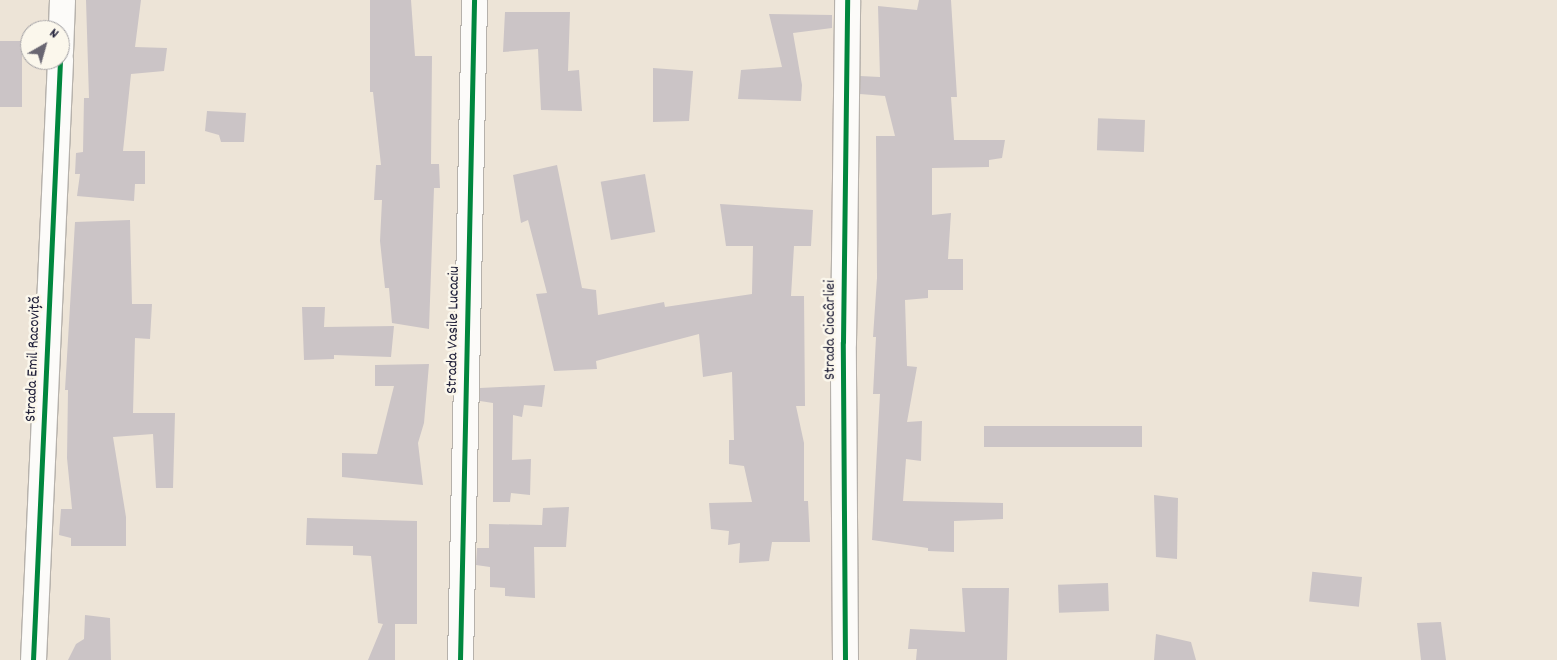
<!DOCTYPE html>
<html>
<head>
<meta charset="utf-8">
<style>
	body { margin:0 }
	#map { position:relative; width:1557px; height:660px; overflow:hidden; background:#ede4d7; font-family:Dekko,sans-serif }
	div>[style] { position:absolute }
	.building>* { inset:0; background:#cbc4c6; transform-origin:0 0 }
	.roads { filter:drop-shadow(1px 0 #b6b1ab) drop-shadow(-1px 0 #b6b1ab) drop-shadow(0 1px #b6b1ab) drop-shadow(0 -1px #b6b1ab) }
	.minor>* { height:25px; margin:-12.5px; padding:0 12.5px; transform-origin:12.5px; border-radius:12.5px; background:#fcfbf9 }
	.cycleway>* { height:5px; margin:-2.5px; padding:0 2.5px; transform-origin:2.5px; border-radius:2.5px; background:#00873e }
	span { translate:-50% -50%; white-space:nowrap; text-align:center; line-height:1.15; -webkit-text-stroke:5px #fbf7ec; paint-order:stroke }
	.street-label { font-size:16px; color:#22223b }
	.north { position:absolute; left:20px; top:20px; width:50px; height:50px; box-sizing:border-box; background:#fbf7ec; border:1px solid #a4a2a5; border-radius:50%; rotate:38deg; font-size:14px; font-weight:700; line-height:20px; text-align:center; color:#22223b }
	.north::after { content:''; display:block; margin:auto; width:18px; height:22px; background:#696672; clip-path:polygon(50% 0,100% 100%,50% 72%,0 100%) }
</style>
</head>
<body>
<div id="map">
	<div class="building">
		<i style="clip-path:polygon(86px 0,141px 0,135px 47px,167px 48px,164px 71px,131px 74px,123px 151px,145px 151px,145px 184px,135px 184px,134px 201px,77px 196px,80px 174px,75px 174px,76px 153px,83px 152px,84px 98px,89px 98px)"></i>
		<i style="clip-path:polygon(370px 0,411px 0,415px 56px,432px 56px,431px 164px,439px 164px,440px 188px,434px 188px,429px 329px,392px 323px,389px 288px,385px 288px,380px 241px,382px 200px,374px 200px,376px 165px,381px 165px,373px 92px,370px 92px)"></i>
		<i style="clip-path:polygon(919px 0,951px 0,957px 97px,951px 97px,954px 140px,1005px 140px,1002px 158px,989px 160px,989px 167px,932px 168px,932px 215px,951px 213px,948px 259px,963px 259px,963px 290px,928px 290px,928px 298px,905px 300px,907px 366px,917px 367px,907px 422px,922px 421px,921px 461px,906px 459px,903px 501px,1003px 503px,1003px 519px,954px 521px,954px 552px,928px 551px,928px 548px,872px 540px,880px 394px,873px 394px,876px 337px,873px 337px,877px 278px,876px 136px,895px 136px,885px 96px,860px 94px,860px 76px,880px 77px,878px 6px,917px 10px)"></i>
		<i style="clip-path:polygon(505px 12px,570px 12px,568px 71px,579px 70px,582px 111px,541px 110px,538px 49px,503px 52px)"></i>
		<i style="clip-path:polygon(769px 14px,832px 15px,832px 28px,793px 33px,802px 85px,801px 101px,738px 99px,741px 70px,782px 67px)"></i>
		<i style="left:0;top:41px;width:22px;height:66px"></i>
		<i style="clip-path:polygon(653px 68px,693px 71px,689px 121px,653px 122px)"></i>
		<i style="clip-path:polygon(207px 111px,246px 113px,244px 142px,221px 142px,219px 135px,205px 131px)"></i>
		<i style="left:1145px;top:120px;width:32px;height:47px;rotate:92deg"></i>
		<i style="clip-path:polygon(557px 165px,582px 288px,596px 290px,598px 315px,664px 302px,665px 307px,752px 294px,753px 246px,726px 246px,720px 204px,813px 210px,811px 246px,794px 246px,791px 296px,804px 296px,805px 406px,796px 406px,804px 443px,804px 501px,808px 501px,810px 542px,772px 542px,769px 561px,739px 563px,740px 543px,728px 545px,729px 531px,711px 529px,709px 503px,752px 502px,744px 466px,729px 464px,729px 440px,734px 440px,732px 372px,703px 377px,699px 334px,596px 361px,597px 369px,554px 371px,536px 294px,547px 293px,528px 220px,521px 223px,513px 175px)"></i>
		<i style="left:645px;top:174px;width:59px;height:45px;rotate:80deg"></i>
		<i style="clip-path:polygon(130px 220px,132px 304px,152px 304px,150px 339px,135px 338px,133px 413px,175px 413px,173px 488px,156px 488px,153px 434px,113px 437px,126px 517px,126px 546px,71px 546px,71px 538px,59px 535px,61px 509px,72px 509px,67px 458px,68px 390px,65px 390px,75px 222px)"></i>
		<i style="clip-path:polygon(302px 307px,325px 307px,324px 327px,394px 326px,391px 357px,334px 355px,334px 359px,304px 360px)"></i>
		<i style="clip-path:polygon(429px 364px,424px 423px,418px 443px,423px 485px,342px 477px,342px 453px,377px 454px,394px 386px,375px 386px,375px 365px)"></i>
		<i style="clip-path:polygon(545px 385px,542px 407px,524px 405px,522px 417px,513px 415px,512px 460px,531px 459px,530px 495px,511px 493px,510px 502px,493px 502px,493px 403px,480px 401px,480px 388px)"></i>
		<i style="left:984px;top:426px;width:158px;height:21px"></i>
		<i style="clip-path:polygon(1154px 495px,1178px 498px,1177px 559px,1156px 557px)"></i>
		<i style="clip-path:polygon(569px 507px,566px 547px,534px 547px,535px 598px,505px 596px,505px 588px,490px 587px,490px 567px,476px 565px,477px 548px,489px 548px,489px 524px,542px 525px,543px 508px)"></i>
		<i style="clip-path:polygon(307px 518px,417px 521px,417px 624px,395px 624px,395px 660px,368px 660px,383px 624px,378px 623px,371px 556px,353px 555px,353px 546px,306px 545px)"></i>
		<i style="left:1362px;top:577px;width:30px;height:50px;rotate:96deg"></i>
		<i style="left:1108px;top:583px;width:28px;height:50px;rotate:88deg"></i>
		<i style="clip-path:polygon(962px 588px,1009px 588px,1007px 660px,916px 660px,917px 649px,908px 649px,910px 629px,965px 632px)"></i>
		<i style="clip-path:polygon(85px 615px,110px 618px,111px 660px,68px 660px,76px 644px,84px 639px)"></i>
		<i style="clip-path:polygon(1441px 622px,1446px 660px,1421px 660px,1417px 623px)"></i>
		<i style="clip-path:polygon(1156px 634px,1191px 642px,1196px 660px,1154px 660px)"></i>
	</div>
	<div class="roads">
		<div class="minor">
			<i style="left:60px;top:52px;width:52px;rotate:-87.8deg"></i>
			<i style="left:33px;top:660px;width:601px;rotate:-87.42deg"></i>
			<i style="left:460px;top:660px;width:660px;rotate:-88.78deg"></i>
			<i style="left:845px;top:660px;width:318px;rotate:-90.4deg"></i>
			<i style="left:843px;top:342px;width:342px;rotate:-89.3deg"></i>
		</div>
	</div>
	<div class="cycleway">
		<i style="left:33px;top:660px;width:601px;rotate:-87.42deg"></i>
		<i style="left:460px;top:660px;width:660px;rotate:-88.78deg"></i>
		<i style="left:845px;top:660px;width:318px;rotate:-90.4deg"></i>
		<i style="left:843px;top:342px;width:342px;rotate:-89.3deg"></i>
	</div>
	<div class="street-label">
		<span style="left:454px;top:330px;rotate:-89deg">Strada Vasile Lucaciu</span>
		<span style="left:831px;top:330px;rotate:-90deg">Strada Ciocârliei</span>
		<span style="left:34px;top:359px;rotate:-88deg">Strada Emil Racoviță</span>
	</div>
	<div class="north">N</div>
</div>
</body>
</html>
